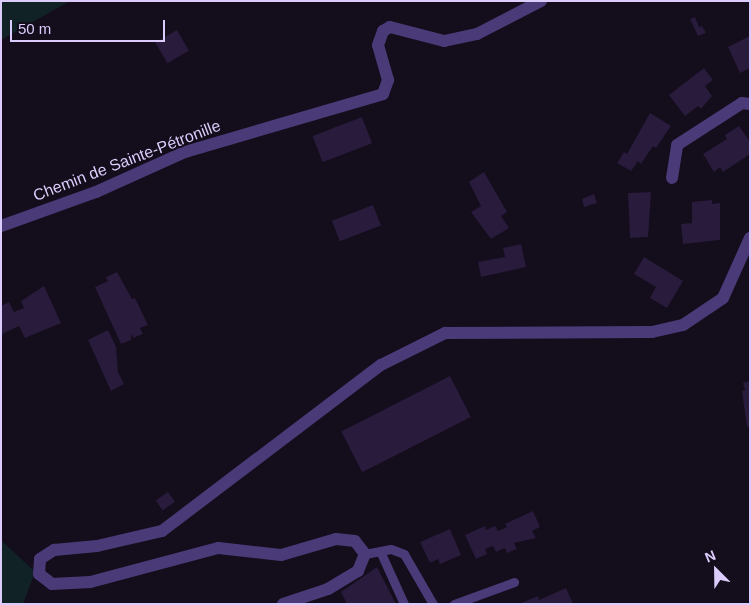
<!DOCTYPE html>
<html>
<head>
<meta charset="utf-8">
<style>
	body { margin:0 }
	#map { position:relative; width:751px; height:605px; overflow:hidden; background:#130d1c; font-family:Arial,sans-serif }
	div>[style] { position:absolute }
	.green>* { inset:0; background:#112226 }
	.building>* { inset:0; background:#281b3c; transform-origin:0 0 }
	.service>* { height:9px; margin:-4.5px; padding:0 4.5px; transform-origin:4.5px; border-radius:4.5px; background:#4a3b78 }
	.minor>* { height:12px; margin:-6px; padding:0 6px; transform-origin:6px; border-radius:6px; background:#4a3b78 }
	span { translate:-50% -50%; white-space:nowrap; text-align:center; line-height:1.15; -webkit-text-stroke:4px #130d1c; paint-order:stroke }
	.street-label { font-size:16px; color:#dbccfb }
	.frame { position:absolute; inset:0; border:2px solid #dbccfb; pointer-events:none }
	.north { position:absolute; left:691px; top:545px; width:50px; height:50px; -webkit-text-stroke:4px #130d1c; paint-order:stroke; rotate:337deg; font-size:14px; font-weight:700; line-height:20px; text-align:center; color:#dbccfb }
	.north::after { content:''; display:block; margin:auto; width:18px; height:22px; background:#dbccfb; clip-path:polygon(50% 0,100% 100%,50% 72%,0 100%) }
	.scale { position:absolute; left:10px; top:20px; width:155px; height:22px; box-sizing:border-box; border:2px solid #dbccfb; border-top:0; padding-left:6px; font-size:15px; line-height:18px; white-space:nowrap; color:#dbccfb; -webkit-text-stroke:4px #130d1c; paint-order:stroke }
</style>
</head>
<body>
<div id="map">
	<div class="green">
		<i style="clip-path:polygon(1px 1px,70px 1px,1px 40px)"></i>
		<i style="clip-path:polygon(1px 540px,35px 572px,23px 604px,1px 604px)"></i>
	</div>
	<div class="building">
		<i style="clip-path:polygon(695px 17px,699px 27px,702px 26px,706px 33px,698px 36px,690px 19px)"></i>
		<i style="left:177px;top:30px;width:24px;height:25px;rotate:60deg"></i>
		<i style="clip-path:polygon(750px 36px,750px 68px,740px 73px,728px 47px)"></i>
		<i style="clip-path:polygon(704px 68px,713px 80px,705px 86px,712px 96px,701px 109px,698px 106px,685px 116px,669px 95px)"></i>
		<i style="clip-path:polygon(650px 113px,671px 126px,656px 148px,653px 146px,641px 164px,638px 161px,631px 171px,617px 163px,624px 152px,627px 154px)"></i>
		<i style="left:362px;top:117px;width:28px;height:53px;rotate:69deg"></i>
		<i style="clip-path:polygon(739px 126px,750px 142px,750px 154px,723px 172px,720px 167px,714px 172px,703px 154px,727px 139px,725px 135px)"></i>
		<i style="clip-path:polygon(484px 172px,507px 212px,501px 216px,509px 228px,491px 239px,471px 212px,481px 206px,469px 182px)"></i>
		<i style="clip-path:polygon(651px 192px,648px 237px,630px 238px,628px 193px)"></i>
		<i style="clip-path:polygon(594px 194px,597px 203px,584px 207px,582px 199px)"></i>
		<i style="clip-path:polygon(712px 200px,712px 204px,720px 203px,720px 240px,683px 244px,681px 224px,692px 223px,692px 202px)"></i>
		<i style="left:373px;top:205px;width:22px;height:44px;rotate:69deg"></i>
		<i style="clip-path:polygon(521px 244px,526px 267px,481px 277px,478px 262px,505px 257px,503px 248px)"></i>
		<i style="clip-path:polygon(644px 257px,683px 281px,667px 308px,650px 298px,656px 287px,634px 274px)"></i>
		<i style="clip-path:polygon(117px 272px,132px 299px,135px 298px,148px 325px,140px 328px,143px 334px,133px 338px,131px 333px,131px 340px,121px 344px,95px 287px,108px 281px,106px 277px)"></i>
		<i style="clip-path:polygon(44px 286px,61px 323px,25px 338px,19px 326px,2px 334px,1px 306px,9px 302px,14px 312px,24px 308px,21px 301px)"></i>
		<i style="clip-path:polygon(108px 330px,116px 347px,118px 372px,124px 384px,111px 391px,88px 340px)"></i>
		<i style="left:450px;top:376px;width:46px;height:122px;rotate:63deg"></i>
		<i style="clip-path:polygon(750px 381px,750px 426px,747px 427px,742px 391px,745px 390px,743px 383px)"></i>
		<i style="left:168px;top:492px;width:12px;height:15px;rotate:55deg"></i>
		<i style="clip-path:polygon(533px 511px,540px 527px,532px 531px,536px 538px,514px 543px,517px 549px,507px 553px,505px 548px,496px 552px,493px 546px,485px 549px,487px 554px,476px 559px,465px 535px,485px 526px,486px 530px,495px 526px,498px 531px,507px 527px,505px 524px)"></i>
		<i style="clip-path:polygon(450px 529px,461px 555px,440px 564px,438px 559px,430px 563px,420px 542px)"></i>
		<i style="clip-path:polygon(377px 567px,396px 604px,347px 604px,341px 592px)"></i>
		<i style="clip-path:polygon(566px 588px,573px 604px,519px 604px,538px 596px,539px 600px)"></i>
	</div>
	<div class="service">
		<i style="left:380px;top:551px;width:58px;rotate:65.6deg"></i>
		<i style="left:365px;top:554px;width:26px;rotate:-11deg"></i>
		<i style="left:391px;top:549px;width:14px;rotate:21deg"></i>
		<i style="left:404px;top:554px;width:58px;rotate:59.9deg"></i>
		<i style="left:454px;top:604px;width:64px;rotate:-20.1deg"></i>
	</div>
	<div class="minor">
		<i style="left:672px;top:178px;width:33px;rotate:-81deg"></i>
		<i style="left:677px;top:145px;width:77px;rotate:-32.9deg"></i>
		<i style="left:742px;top:103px;width:8px;rotate:7deg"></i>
		<i style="left:1px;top:226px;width:101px;rotate:-19.7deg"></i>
		<i style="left:96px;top:192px;width:98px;rotate:-24.2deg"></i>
		<i style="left:185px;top:152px;width:206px;rotate:-16.3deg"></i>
		<i style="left:383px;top:94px;width:15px;rotate:-70deg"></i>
		<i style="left:388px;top:80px;width:36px;rotate:-106deg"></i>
		<i style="left:378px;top:45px;width:15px;rotate:-70deg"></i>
		<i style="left:383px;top:31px;width:8px;rotate:-30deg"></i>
		<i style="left:390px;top:27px;width:56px;rotate:14.5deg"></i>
		<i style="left:444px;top:41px;width:34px;rotate:-12deg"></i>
		<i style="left:477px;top:34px;width:72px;rotate:-27.3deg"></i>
		<i style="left:283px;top:604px;width:47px;rotate:-18.4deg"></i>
		<i style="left:328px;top:589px;width:35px;rotate:-31deg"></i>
		<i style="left:358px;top:571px;width:18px;rotate:-68deg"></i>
		<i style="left:365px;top:554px;width:16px;rotate:-128deg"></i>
		<i style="left:355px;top:541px;width:19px;rotate:-174deg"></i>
		<i style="left:336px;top:539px;width:57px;rotate:163.8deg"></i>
		<i style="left:281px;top:555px;width:63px;rotate:-173.7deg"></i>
		<i style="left:218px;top:548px;width:132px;rotate:165.1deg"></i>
		<i style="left:90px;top:582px;width:38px;rotate:177deg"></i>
		<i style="left:52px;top:584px;width:16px;rotate:-142deg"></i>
		<i style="left:39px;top:574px;width:15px;rotate:-86deg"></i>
		<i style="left:40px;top:559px;width:17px;rotate:-33deg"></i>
		<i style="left:54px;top:550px;width:43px;rotate:-5.3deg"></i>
		<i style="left:97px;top:546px;width:67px;rotate:-13deg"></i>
		<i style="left:162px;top:531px;width:275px;rotate:-37.2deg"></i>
		<i style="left:381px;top:365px;width:72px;rotate:-26.6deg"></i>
		<i style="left:445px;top:333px;width:207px;rotate:-0.3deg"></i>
		<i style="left:652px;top:332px;width:32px;rotate:-13deg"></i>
		<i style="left:683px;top:325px;width:48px;rotate:-34deg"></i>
		<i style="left:723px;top:298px;width:66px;rotate:-65.8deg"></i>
	</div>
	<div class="street-label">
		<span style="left:127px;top:161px;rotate:-21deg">Chemin de Sainte-Pétronille</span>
	</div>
	<div class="frame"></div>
	<div class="north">N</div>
	<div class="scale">50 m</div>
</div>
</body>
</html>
